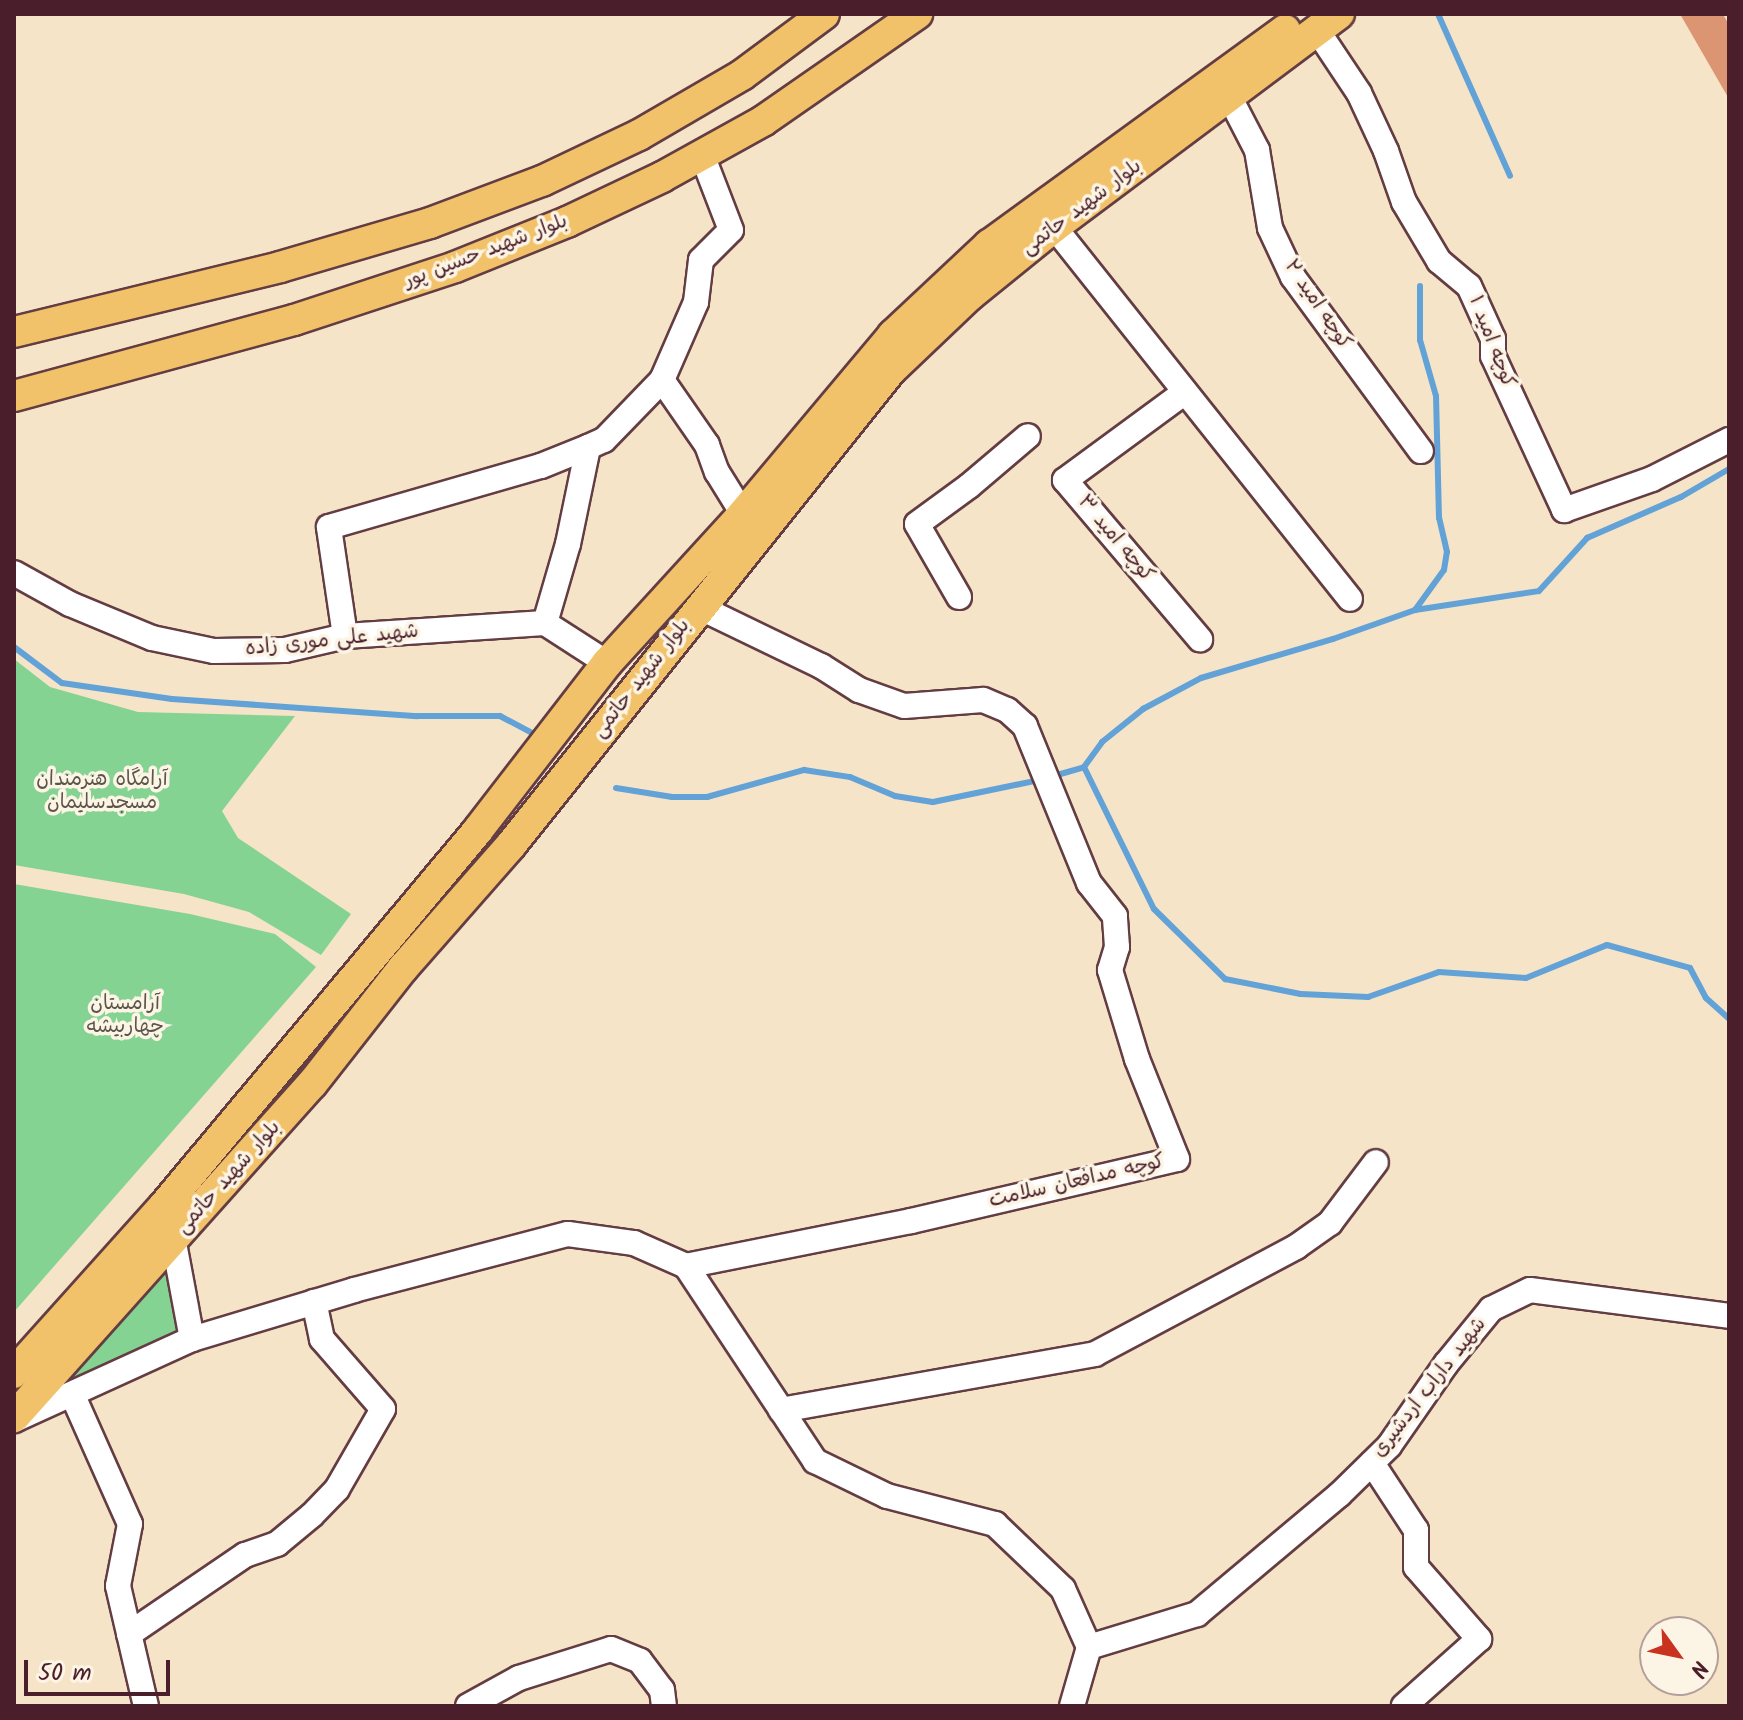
<!DOCTYPE html>
<html>
<head>
<meta charset="utf-8">
<style>
	body { margin:0 }
	#map { position:relative; width:1743px; height:1720px; overflow:hidden; background:#f6e4c9; font-family:Kalam,"Playpen Sans Arabic",sans-serif }
	div>[style] { position:absolute }
	.green>* { inset:0; background:#85d392 }
	.stream>* { height:6px; margin:-3px; padding:0 3px; transform-origin:3px; border-radius:3px; background:#63a2d6 }
	.building>* { inset:0; background:#db9573 }
	.roads { filter:drop-shadow(2px 0 #643d43) drop-shadow(-2px 0 #643d43) drop-shadow(0 2px #643d43) drop-shadow(0 -2px #643d43) }
	.minor>* { height:24px; margin:-12px; padding:0 12px; transform-origin:12px; border-radius:12px; background:#fff }
	.major>* { height:30px; margin:-15px; padding:0 15px; transform-origin:15px; border-radius:15px; background:#f2c26a }
	span { translate:-50% -50%; white-space:nowrap; text-align:center; line-height:1.15; -webkit-text-stroke:7px #fcf5e5; paint-order:stroke }
	.street-label { font-size:20px; color:#4a1f2b }
	.park-label { font-size:20px; color:#5c554a }
	.frame { position:absolute; inset:0; border:16px solid #4a1f2b; pointer-events:none }
	.north { position:absolute; left:1639px; top:1616px; width:80px; height:80px; box-sizing:border-box; background:#fcf5e5; border:2px solid #b59f9b; border-radius:50%; rotate:123deg; font-size:22px; font-weight:700; line-height:32px; text-align:center; color:#4a1f2b }
	.north::after { content:''; display:block; margin:auto; width:28px; height:36px; background:#c8321e; clip-path:polygon(50% 0,100% 100%,50% 72%,0 100%) }
	.scale { position:absolute; left:24px; top:1660px; width:146px; height:36px; box-sizing:border-box; border:4px solid #4a1f2b; border-top:0; padding-left:10px; font-size:24px; line-height:28px; white-space:nowrap; color:#4a1f2b; -webkit-text-stroke:6px #fcf5e5; paint-order:stroke }
</style>
</head>
<body>
<div id="map">
	<div class="green">
		<i style="clip-path:polygon(14px 659px,50px 687px,138px 712px,295px 716px,222px 811px,238px 838px,351px 914px,321px 955px,249px 912px,184px 894px,14px 865px)"></i>
		<i style="clip-path:polygon(14px 884px,190px 914px,275px 934px,316px 967px,14px 1312px)"></i>
		<i style="clip-path:polygon(164px 1264px,182px 1329px,52px 1396px)"></i>
	</div>
	<div class="stream">
		<i style="left:1438px;top:14px;width:177px;rotate:66deg"></i>
		<i style="left:1415px;top:610px;width:49px;rotate:-54.1deg"></i>
		<i style="left:1444px;top:570px;width:18px;rotate:-81deg"></i>
		<i style="left:1447px;top:552px;width:35px;rotate:-103deg"></i>
		<i style="left:1439px;top:518px;width:122px;rotate:-91.4deg"></i>
		<i style="left:1436px;top:396px;width:58px;rotate:-105.9deg"></i>
		<i style="left:1420px;top:340px;width:54px;rotate:-90deg"></i>
		<i style="left:14px;top:647px;width:60px;rotate:36.9deg"></i>
		<i style="left:62px;top:683px;width:111px;rotate:8.3deg"></i>
		<i style="left:172px;top:699px;width:246px;rotate:4deg"></i>
		<i style="left:417px;top:716px;width:83px"></i>
		<i style="left:500px;top:716px;width:43px;rotate:27.8deg"></i>
		<i style="left:1084px;top:767px;width:158px;rotate:63.8deg"></i>
		<i style="left:1154px;top:909px;width:100px;rotate:44.6deg"></i>
		<i style="left:1225px;top:979px;width:77px;rotate:11.2deg"></i>
		<i style="left:1301px;top:994px;width:67px;rotate:2.6deg"></i>
		<i style="left:1368px;top:997px;width:75px;rotate:-19.4deg"></i>
		<i style="left:1439px;top:972px;width:87px;rotate:3.9deg"></i>
		<i style="left:1526px;top:978px;width:87px;rotate:-22.2deg"></i>
		<i style="left:1607px;top:945px;width:86px;rotate:15.5deg"></i>
		<i style="left:1690px;top:968px;width:34px;rotate:62deg"></i>
		<i style="left:1706px;top:998px;width:31px;rotate:42deg"></i>
		<i style="left:1050px;top:777px;width:35px;rotate:-16deg"></i>
		<i style="left:1084px;top:767px;width:31px;rotate:-54deg"></i>
		<i style="left:1102px;top:742px;width:53px;rotate:-38.8deg"></i>
		<i style="left:1143px;top:709px;width:66px;rotate:-28.1deg"></i>
		<i style="left:1201px;top:678px;width:138px;rotate:-16.5deg"></i>
		<i style="left:1333px;top:639px;width:87px;rotate:-19.5deg"></i>
		<i style="left:1415px;top:610px;width:125px;rotate:-8.7deg"></i>
		<i style="left:1539px;top:591px;width:72px;rotate:-47.8deg"></i>
		<i style="left:1587px;top:538px;width:103px;rotate:-23.6deg"></i>
		<i style="left:1681px;top:497px;width:56px;rotate:-30.3deg"></i>
		<i style="left:616px;top:788px;width:57px;rotate:9.1deg"></i>
		<i style="left:672px;top:797px;width:35px"></i>
		<i style="left:707px;top:797px;width:101px;rotate:-15.6deg"></i>
		<i style="left:804px;top:770px;width:47px;rotate:8.7deg"></i>
		<i style="left:850px;top:777px;width:49px;rotate:22.9deg"></i>
		<i style="left:895px;top:796px;width:38px;rotate:9deg"></i>
		<i style="left:933px;top:802px;width:108px;rotate:-11.7deg"></i>
	</div>
	<div class="building">
		<i style="clip-path:polygon(1680px 14px,1723px 14px,1729px 25px,1729px 99px)"></i>
	</div>
	<div class="roads">
		<div class="minor">
			<i style="left:1317px;top:30px;width:76px;rotate:56.3deg"></i>
			<i style="left:1359px;top:93px;width:64px;rotate:65deg"></i>
			<i style="left:1386px;top:151px;width:54px;rotate:70.6deg"></i>
			<i style="left:1404px;top:202px;width:69px;rotate:59.3deg"></i>
			<i style="left:1439px;top:261px;width:39px;rotate:40deg"></i>
			<i style="left:1469px;top:286px;width:58px;rotate:65.6deg"></i>
			<i style="left:1493px;top:339px;width:17px;rotate:90deg"></i>
			<i style="left:1493px;top:356px;width:170px;rotate:65.2deg"></i>
			<i style="left:1564px;top:510px;width:93px;rotate:-19.4deg"></i>
			<i style="left:1652px;top:479px;width:86px;rotate:-26.9deg"></i>
			<i style="left:1230px;top:98px;width:59px;rotate:62.6deg"></i>
			<i style="left:1257px;top:150px;width:79px;rotate:80.5deg"></i>
			<i style="left:1270px;top:228px;width:54px;rotate:64.9deg"></i>
			<i style="left:1293px;top:277px;width:216px;rotate:53.7deg"></i>
			<i style="left:1043px;top:213px;width:493px;rotate:51.5deg"></i>
			<i style="left:662px;top:380px;width:79px;rotate:55.3deg"></i>
			<i style="left:707px;top:445px;width:29px;rotate:70deg"></i>
			<i style="left:717px;top:472px;width:49px;rotate:58.2deg"></i>
			<i style="left:1185px;top:392px;width:149px;rotate:143.7deg"></i>
			<i style="left:1065px;top:480px;width:209px;rotate:49.7deg"></i>
			<i style="left:14px;top:573px;width:64px;rotate:29deg"></i>
			<i style="left:70px;top:604px;width:89px;rotate:22.5deg"></i>
			<i style="left:152px;top:638px;width:63px;rotate:11.8deg"></i>
			<i style="left:214px;top:651px;width:71px;rotate:-0.8deg"></i>
			<i style="left:285px;top:650px;width:62px;rotate:-13.1deg"></i>
			<i style="left:345px;top:636px;width:200px;rotate:-3.7deg"></i>
			<i style="left:545px;top:623px;width:74px;rotate:32.8deg"></i>
			<i style="left:959px;top:597px;width:84px;rotate:-119.9deg"></i>
			<i style="left:917px;top:524px;width:64px;rotate:-36.2deg"></i>
			<i style="left:969px;top:486px;width:77px;rotate:-40.3deg"></i>
			<i style="left:545px;top:623px;width:82px;rotate:-73.8deg"></i>
			<i style="left:568px;top:544px;width:99px;rotate:-78.3deg"></i>
			<i style="left:345px;top:636px;width:110px;rotate:-98.4deg"></i>
			<i style="left:329px;top:527px;width:221px;rotate:-16.1deg"></i>
			<i style="left:541px;top:466px;width:51px;rotate:-22deg"></i>
			<i style="left:588px;top:447px;width:17px;rotate:-24deg"></i>
			<i style="left:604px;top:440px;width:83px;rotate:-46deg"></i>
			<i style="left:662px;top:380px;width:85px;rotate:-66.4deg"></i>
			<i style="left:696px;top:302px;width:42px;rotate:-83.2deg"></i>
			<i style="left:701px;top:260px;width:42px;rotate:-45deg"></i>
			<i style="left:731px;top:230px;width:80px;rotate:-111.1deg"></i>
			<i style="left:171px;top:1227px;width:114px;rotate:79.4deg"></i>
			<i style="left:686px;top:1266px;width:229px;rotate:-11.3deg"></i>
			<i style="left:911px;top:1221px;width:273px;rotate:-13.1deg"></i>
			<i style="left:1177px;top:1159px;width:108px;rotate:-111.8deg"></i>
			<i style="left:1137px;top:1059px;width:93px;rotate:-106.9deg"></i>
			<i style="left:1110px;top:970px;width:24px;rotate:-73deg"></i>
			<i style="left:1117px;top:947px;width:31px;rotate:-94deg"></i>
			<i style="left:1115px;top:916px;width:42px;rotate:-128.2deg"></i>
			<i style="left:1089px;top:883px;width:170px;rotate:-112.2deg"></i>
			<i style="left:1025px;top:726px;width:24px;rotate:-138deg"></i>
			<i style="left:1007px;top:710px;width:26px;rotate:-157deg"></i>
			<i style="left:983px;top:700px;width:79px;rotate:175.7deg"></i>
			<i style="left:904px;top:706px;width:48px;rotate:-160.4deg"></i>
			<i style="left:859px;top:690px;width:45px;rotate:-147.7deg"></i>
			<i style="left:821px;top:666px;width:136px;rotate:-154.2deg"></i>
			<i style="left:73px;top:1396px;width:140px;rotate:66deg"></i>
			<i style="left:130px;top:1524px;width:63px;rotate:101deg"></i>
			<i style="left:118px;top:1586px;width:123px;rotate:76.9deg"></i>
			<i style="left:781px;top:1410px;width:319px;rotate:-10.1deg"></i>
			<i style="left:1095px;top:1354px;width:228px;rotate:-28deg"></i>
			<i style="left:1296px;top:1247px;width:42px;rotate:-35.2deg"></i>
			<i style="left:1330px;top:1223px;width:76px;rotate:-53deg"></i>
			<i style="left:14px;top:1420px;width:196px;rotate:-24.5deg"></i>
			<i style="left:192px;top:1339px;width:169px;rotate:-16.8deg"></i>
			<i style="left:354px;top:1290px;width:221px;rotate:-14.7deg"></i>
			<i style="left:568px;top:1234px;width:67px;rotate:7.8deg"></i>
			<i style="left:634px;top:1243px;width:57px;rotate:23.9deg"></i>
			<i style="left:686px;top:1266px;width:234px;rotate:56.5deg"></i>
			<i style="left:815px;top:1461px;width:80px;rotate:25.9deg"></i>
			<i style="left:887px;top:1496px;width:112px;rotate:14.5deg"></i>
			<i style="left:995px;top:1524px;width:94px;rotate:43.7deg"></i>
			<i style="left:1063px;top:1589px;width:64px;rotate:65.9deg"></i>
			<i style="left:1089px;top:1647px;width:61px;rotate:106.1deg"></i>
			<i style="left:1372px;top:1463px;width:80px;rotate:56.7deg"></i>
			<i style="left:1416px;top:1530px;width:37px;rotate:90deg"></i>
			<i style="left:1416px;top:1567px;width:96px;rotate:48.8deg"></i>
			<i style="left:1479px;top:1639px;width:101px;rotate:138.2deg"></i>
			<i style="left:129px;top:1634px;width:140px;rotate:-34.3deg"></i>
			<i style="left:245px;top:1555px;width:34px;rotate:-19deg"></i>
			<i style="left:277px;top:1544px;width:45px;rotate:-39.6deg"></i>
			<i style="left:312px;top:1515px;width:36px;rotate:-46deg"></i>
			<i style="left:337px;top:1489px;width:92px;rotate:-60.1deg"></i>
			<i style="left:383px;top:1409px;width:93px;rotate:-131.1deg"></i>
			<i style="left:322px;top:1339px;width:38px;rotate:-102deg"></i>
			<i style="left:1089px;top:1647px;width:113px;rotate:-17deg"></i>
			<i style="left:1197px;top:1614px;width:185px;rotate:-40deg"></i>
			<i style="left:1339px;top:1495px;width:70px;rotate:-44.4deg"></i>
			<i style="left:1389px;top:1446px;width:100px;rotate:-55.2deg"></i>
			<i style="left:1446px;top:1364px;width:71px;rotate:-50.7deg"></i>
			<i style="left:1491px;top:1309px;width:43px;rotate:-26deg"></i>
			<i style="left:1530px;top:1290px;width:201px;rotate:7.4deg"></i>
			<i style="left:468px;top:1706px;width:58px;rotate:-28.8deg"></i>
			<i style="left:519px;top:1678px;width:96px;rotate:-17.5deg"></i>
			<i style="left:611px;top:1649px;width:31px;rotate:22deg"></i>
			<i style="left:640px;top:1661px;width:36px;rotate:53deg"></i>
			<i style="left:662px;top:1690px;width:16px;rotate:83deg"></i>
		</div>
		<div class="major">
			<i style="left:14px;top:332px;width:274px;rotate:-13.7deg"></i>
			<i style="left:280px;top:267px;width:156px;rotate:-16.3deg"></i>
			<i style="left:430px;top:223px;width:120px;rotate:-20.6deg"></i>
			<i style="left:542px;top:181px;width:107px;rotate:-25.4deg"></i>
			<i style="left:639px;top:135px;width:119px;rotate:-30.2deg"></i>
			<i style="left:742px;top:75px;width:102px;rotate:-36.6deg"></i>
			<i style="left:14px;top:396px;width:290px;rotate:-15.2deg"></i>
			<i style="left:294px;top:320px;width:169px;rotate:-18.2deg"></i>
			<i style="left:455px;top:267px;width:121px;rotate:-21.9deg"></i>
			<i style="left:567px;top:222px;width:105px;rotate:-25.3deg"></i>
			<i style="left:662px;top:177px;width:115px;rotate:-29deg"></i>
			<i style="left:763px;top:121px;width:188px;rotate:-34.8deg"></i>
			<i style="left:14px;top:1373px;width:223px;rotate:-48.1deg"></i>
			<i style="left:163px;top:1207px;width:491px;rotate:-50.1deg"></i>
			<i style="left:478px;top:830px;width:211px;rotate:-52.3deg"></i>
			<i style="left:607px;top:663px;width:202px;rotate:-47.6deg"></i>
			<i style="left:743px;top:514px;width:234px;rotate:-50deg"></i>
			<i style="left:893px;top:335px;width:132px;rotate:-43.2deg"></i>
			<i style="left:989px;top:245px;width:366px;rotate:-36deg"></i>
			<i style="left:14px;top:1417px;width:447px;rotate:-48.2deg"></i>
			<i style="left:312px;top:1084px;width:147px;rotate:-51.9deg"></i>
			<i style="left:403px;top:968px;width:164px;rotate:-48.7deg"></i>
			<i style="left:511px;top:845px;width:608px;rotate:-51.34deg"></i>
			<i style="left:891px;top:370px;width:109px;rotate:-43.5deg"></i>
			<i style="left:970px;top:295px;width:108px;rotate:-39deg"></i>
			<i style="left:1054px;top:227px;width:356px;rotate:-36.8deg"></i>
		</div>
	</div>
	<div class="street-label">
		<span style="left:1082px;top:208px;rotate:-37deg">بلوار شهید حاتمی</span>
		<span style="left:486px;top:252px;rotate:-21deg">بلوار شهيد حسین پور</span>
		<span style="left:1317px;top:305px;rotate:56deg">کوچه امید ۲</span>
		<span style="left:1491px;top:342px;rotate:69deg">کوچه امید ۱</span>
		<span style="left:1115px;top:539px;rotate:50deg">کوچه امید ۳</span>
		<span style="left:332px;top:641px;rotate:-6deg">شهید علی موری زاده</span>
		<span style="left:642px;top:679px;rotate:-52deg">بلوار شهید حاتمی</span>
		<span style="left:229px;top:1178px;rotate:-48deg">بلوار شهید حاتمی</span>
		<span style="left:1077px;top:1182px;rotate:-13deg">کوچه مدافعان سلامت</span>
		<span style="left:1430px;top:1388px;rotate:-52deg">شهید داراب اردشیری</span>
	</div>
	<div class="park-label">
		<span style="left:102px;top:792px">آرامگاه هنرمندان<br>مسجدسلیمان</span>
		<span style="left:125px;top:1016px">آرامستان<br>چهاربیشه</span>
	</div>
	<div class="frame"></div>
	<div class="north">N</div>
	<div class="scale">50 m</div>
</div>
</body>
</html>
